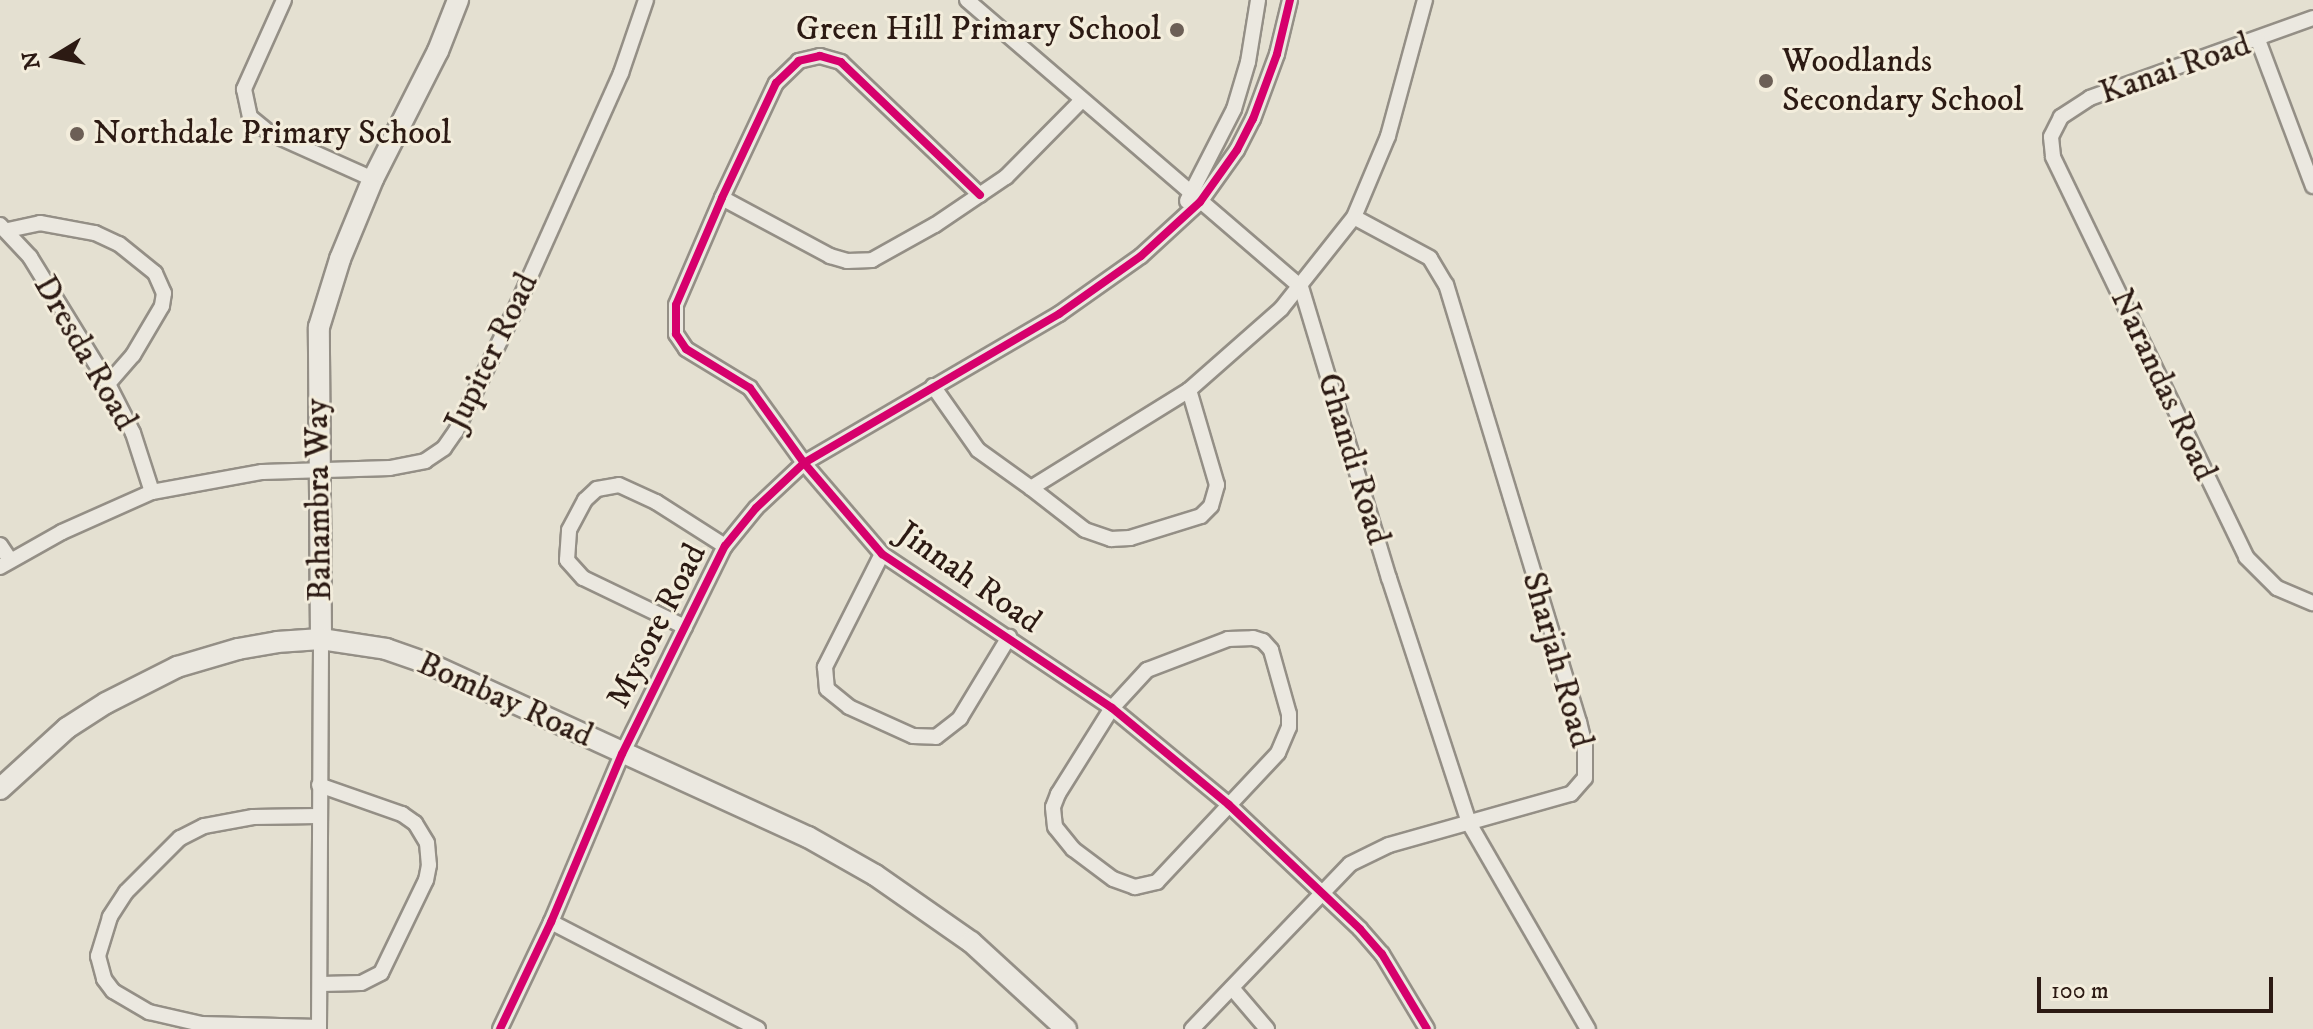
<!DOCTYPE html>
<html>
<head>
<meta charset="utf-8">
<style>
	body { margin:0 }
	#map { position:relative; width:2313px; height:1029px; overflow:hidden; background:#e4e0d1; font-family:"IM FELL DW Pica",serif }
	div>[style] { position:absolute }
	.roads { filter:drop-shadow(2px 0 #948f86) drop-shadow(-2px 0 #948f86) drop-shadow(0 2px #948f86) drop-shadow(0 -2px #948f86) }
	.street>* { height:14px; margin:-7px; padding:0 7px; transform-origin:7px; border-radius:7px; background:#ebe8e0 }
	.secondary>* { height:20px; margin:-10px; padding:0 10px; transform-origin:10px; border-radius:10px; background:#ebe8e0 }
	.cycleway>* { height:8px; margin:-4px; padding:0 4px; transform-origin:4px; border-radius:4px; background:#d6006c }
	.dots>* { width:22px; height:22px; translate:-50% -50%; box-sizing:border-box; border:4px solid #f3eddc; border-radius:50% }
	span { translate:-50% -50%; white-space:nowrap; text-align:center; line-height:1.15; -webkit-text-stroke:6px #f3eddc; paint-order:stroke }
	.poi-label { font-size:34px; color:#2c1a13 }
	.right { translate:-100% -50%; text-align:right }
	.left { translate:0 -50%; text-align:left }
	.street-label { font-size:34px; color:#2c1a13 }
	.north { position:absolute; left:16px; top:16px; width:80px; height:80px; -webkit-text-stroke:6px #f3eddc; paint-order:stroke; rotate:260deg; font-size:22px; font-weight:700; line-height:32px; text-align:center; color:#2c1a13 }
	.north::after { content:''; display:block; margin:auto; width:28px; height:36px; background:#2c1a13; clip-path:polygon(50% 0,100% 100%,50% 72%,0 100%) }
	.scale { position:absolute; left:2037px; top:977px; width:236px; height:36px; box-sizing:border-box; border:4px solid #2c1a13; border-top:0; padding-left:10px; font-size:24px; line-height:28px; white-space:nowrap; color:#2c1a13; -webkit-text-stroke:6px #f3eddc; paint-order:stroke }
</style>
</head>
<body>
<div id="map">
	<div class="roads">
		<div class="street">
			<i style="left:284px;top:0;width:98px;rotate:114.2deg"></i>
			<i style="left:244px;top:89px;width:29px;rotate:78deg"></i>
			<i style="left:250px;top:117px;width:26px;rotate:39deg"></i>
			<i style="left:270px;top:133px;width:113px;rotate:24.1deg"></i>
			<i style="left:967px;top:0;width:440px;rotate:40.7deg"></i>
			<i style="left:1301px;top:287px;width:304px;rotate:73.2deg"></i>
			<i style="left:1389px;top:578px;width:258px;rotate:71.9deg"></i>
			<i style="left:1469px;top:823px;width:238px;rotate:60deg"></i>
			<i style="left:2313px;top:18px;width:237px;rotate:160.3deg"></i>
			<i style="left:2090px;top:98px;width:35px;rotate:147deg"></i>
			<i style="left:2061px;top:117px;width:22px;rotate:117deg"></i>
			<i style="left:2051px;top:137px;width:20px;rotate:84deg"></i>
			<i style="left:2053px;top:157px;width:444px;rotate:64.2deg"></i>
			<i style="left:2246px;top:557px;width:44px;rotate:45deg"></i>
			<i style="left:2277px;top:588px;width:39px;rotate:23deg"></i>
			<i style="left:2258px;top:40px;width:156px;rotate:69.4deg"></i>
			<i style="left:980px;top:195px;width:192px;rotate:-136.3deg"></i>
			<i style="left:841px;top:62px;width:22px;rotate:-164deg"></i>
			<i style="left:820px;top:56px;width:22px;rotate:167deg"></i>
			<i style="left:799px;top:61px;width:32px;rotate:136deg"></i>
			<i style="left:776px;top:83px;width:127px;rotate:115.2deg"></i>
			<i style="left:722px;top:198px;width:116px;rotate:113.3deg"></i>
			<i style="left:676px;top:305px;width:29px;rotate:90deg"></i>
			<i style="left:676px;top:334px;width:18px;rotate:56deg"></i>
			<i style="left:686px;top:349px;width:75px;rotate:31.4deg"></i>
			<i style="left:750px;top:388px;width:92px;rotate:54.2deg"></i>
			<i style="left:804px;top:463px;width:120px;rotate:49.4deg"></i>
			<i style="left:882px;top:554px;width:277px;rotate:33.8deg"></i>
			<i style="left:1112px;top:708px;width:151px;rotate:39.6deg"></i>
			<i style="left:1228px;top:804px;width:182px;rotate:43.4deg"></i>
			<i style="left:1360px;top:929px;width:33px;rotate:49deg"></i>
			<i style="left:1382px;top:954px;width:87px;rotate:59deg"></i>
			<i style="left:722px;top:198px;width:123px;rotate:28.2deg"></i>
			<i style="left:830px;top:256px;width:18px;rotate:16deg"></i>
			<i style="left:847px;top:261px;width:25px;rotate:-2deg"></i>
			<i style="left:872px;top:260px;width:72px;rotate:-29.1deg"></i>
			<i style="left:935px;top:225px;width:86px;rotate:-34.1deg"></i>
			<i style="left:1006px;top:177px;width:107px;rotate:-45.4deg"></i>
			<i style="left:1187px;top:201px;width:103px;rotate:-62.9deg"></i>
			<i style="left:1234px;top:109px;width:49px;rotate:-73.4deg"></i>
			<i style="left:1248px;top:62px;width:63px;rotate:-80.8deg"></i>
			<i style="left:0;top:225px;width:44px;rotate:46.8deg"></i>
			<i style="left:30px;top:257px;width:149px;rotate:58.4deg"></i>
			<i style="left:108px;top:384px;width:55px;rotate:63deg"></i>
			<i style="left:133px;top:433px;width:62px;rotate:72.1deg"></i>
			<i style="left:8px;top:230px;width:33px;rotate:-12deg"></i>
			<i style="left:40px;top:223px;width:56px;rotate:10.3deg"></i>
			<i style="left:95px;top:233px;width:26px;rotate:25deg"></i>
			<i style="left:119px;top:244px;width:46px;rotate:38.9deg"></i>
			<i style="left:155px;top:273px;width:22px;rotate:66deg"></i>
			<i style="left:164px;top:293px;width:13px;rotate:99deg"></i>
			<i style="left:162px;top:306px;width:57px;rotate:120.6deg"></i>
			<i style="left:133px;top:355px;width:38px;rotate:131deg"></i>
			<i style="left:933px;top:386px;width:78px;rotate:54.9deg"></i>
			<i style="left:978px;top:450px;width:65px;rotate:35.6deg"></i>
			<i style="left:1031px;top:488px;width:186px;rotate:-31.8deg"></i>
			<i style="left:1189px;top:390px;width:123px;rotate:-41.4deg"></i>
			<i style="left:1281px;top:309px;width:117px;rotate:-51.6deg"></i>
			<i style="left:1354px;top:217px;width:88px;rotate:-67.2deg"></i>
			<i style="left:1388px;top:136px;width:141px;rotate:-74.8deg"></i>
			<i style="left:1031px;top:488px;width:68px;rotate:37.9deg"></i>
			<i style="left:1085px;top:530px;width:28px;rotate:19deg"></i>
			<i style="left:1111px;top:539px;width:19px;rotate:-3deg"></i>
			<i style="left:1130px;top:538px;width:74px;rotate:-17.2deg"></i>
			<i style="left:1201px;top:516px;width:14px;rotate:-45deg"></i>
			<i style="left:1211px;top:506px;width:22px;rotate:-74deg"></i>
			<i style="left:1217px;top:485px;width:99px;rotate:-106.4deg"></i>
			<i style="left:0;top:545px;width:18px;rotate:56deg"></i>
			<i style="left:882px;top:554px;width:127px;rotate:116.8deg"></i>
			<i style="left:825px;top:667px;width:22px;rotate:85deg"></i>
			<i style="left:827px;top:689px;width:28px;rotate:39deg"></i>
			<i style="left:849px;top:707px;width:70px;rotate:24.4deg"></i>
			<i style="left:913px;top:736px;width:23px;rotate:2deg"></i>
			<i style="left:936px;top:737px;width:31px;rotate:-38deg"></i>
			<i style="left:960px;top:718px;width:95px;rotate:-58.8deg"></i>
			<i style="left:0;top:567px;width:71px;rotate:-29.4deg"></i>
			<i style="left:62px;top:532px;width:98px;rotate:-24deg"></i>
			<i style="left:152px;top:492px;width:112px;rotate:-10.3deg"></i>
			<i style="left:262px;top:472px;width:128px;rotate:-1.8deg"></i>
			<i style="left:390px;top:468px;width:36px;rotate:-11deg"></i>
			<i style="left:425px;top:461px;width:23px;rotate:-34deg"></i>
			<i style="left:444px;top:448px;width:21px;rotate:-55deg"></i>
			<i style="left:456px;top:431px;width:135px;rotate:-64deg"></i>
			<i style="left:515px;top:310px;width:260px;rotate:-65.9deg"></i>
			<i style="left:621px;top:73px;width:77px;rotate:-71.1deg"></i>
			<i style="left:685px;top:627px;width:113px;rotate:-154.3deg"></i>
			<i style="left:583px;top:578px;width:24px;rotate:-132deg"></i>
			<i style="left:567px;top:560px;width:30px;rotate:-86deg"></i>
			<i style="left:569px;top:530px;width:34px;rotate:-62deg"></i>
			<i style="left:585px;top:500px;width:16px;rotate:-43deg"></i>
			<i style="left:597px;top:489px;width:22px;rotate:-10deg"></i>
			<i style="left:619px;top:485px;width:41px;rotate:24.7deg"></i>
			<i style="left:656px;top:502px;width:82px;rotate:32.5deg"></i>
			<i style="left:1253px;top:638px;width:10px;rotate:17deg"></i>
			<i style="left:1263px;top:641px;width:12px;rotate:48deg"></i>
			<i style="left:1271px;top:650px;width:66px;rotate:74.3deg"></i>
			<i style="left:1289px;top:714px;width:13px;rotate:90deg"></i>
			<i style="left:1289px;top:727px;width:28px;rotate:113deg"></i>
			<i style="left:1278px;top:753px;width:177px;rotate:133.2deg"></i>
			<i style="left:1157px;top:882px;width:23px;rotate:167deg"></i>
			<i style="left:1135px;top:887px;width:23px;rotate:-160deg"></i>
			<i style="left:1113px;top:879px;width:50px;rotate:-143.1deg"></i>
			<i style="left:1073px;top:849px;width:28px;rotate:-129deg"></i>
			<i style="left:1055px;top:827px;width:20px;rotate:-96deg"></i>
			<i style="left:1053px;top:807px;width:14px;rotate:-69deg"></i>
			<i style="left:1058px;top:794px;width:102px;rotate:-57.9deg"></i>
			<i style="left:1112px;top:708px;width:52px;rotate:-47.4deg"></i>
			<i style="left:1147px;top:670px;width:87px;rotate:-20.9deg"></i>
			<i style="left:1228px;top:639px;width:25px;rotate:-2deg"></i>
			<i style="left:319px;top:785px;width:88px;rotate:19.3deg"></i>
			<i style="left:402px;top:814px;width:16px;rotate:35deg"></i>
			<i style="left:415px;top:823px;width:23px;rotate:59deg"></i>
			<i style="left:427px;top:843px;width:22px;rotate:85deg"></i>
			<i style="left:429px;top:865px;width:15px;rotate:101deg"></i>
			<i style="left:426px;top:880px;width:103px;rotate:115.8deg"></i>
			<i style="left:381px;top:973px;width:22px;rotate:153deg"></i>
			<i style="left:361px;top:983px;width:40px;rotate:178.6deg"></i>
			<i style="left:318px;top:816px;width:65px;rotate:179.1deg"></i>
			<i style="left:253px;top:817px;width:50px;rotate:169.6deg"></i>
			<i style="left:204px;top:826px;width:27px;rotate:153deg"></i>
			<i style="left:180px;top:838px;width:76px;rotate:135deg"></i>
			<i style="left:126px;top:892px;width:30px;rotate:123deg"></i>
			<i style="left:110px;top:917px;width:41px;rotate:107.1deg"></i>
			<i style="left:98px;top:956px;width:24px;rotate:75deg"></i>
			<i style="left:104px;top:979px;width:15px;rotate:53deg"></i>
			<i style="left:113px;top:991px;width:42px;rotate:30.3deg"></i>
			<i style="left:149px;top:1012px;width:53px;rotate:13deg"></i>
			<i style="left:201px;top:1024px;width:118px;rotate:1.5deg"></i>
			<i style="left:551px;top:922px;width:233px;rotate:27.3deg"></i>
			<i style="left:1232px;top:988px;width:54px;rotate:49.5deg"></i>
			<i style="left:319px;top:1029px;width:390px;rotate:-89.7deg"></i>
			<i style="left:500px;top:1029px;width:119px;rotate:-64.5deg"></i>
			<i style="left:551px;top:922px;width:182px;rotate:-67.1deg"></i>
			<i style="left:622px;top:754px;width:232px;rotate:-63.7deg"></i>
			<i style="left:725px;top:546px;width:49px;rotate:-50.8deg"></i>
			<i style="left:756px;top:508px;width:66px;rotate:-43.2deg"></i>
			<i style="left:804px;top:463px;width:295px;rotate:-30.3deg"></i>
			<i style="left:1059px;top:314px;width:100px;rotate:-35.3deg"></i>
			<i style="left:1141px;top:256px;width:80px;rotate:-42.5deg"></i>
			<i style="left:1200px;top:202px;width:64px;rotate:-54.6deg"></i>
			<i style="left:1237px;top:150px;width:35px;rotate:-63deg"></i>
			<i style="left:1253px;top:119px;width:69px;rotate:-69.7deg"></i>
			<i style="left:1277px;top:54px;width:56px;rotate:-76.5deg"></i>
			<i style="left:1192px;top:1029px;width:228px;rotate:-46.2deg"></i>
			<i style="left:1350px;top:864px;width:43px;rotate:-26deg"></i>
			<i style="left:1389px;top:845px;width:189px;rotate:-15.7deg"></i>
			<i style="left:1571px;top:794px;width:21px;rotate:-49deg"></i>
			<i style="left:1585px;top:778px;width:32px;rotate:-90deg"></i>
			<i style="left:1585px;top:746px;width:25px;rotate:-104deg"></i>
			<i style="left:1579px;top:722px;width:457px;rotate:-106.9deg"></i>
			<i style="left:1446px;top:285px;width:31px;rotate:-121deg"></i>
			<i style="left:1430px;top:258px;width:86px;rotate:-151.7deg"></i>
		</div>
		<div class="secondary">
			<i style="left:321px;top:639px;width:312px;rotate:-90.4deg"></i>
			<i style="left:319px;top:327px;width:71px;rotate:-72.8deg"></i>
			<i style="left:340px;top:259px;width:87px;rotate:-67.6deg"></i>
			<i style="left:373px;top:179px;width:144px;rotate:-63.1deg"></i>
			<i style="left:438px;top:51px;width:55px;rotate:-68.6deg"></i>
			<i style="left:0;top:789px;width:91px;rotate:-42.3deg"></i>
			<i style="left:67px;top:728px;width:46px;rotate:-32.7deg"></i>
			<i style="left:106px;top:703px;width:80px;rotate:-26.9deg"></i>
			<i style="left:177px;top:667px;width:64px;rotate:-16.4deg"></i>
			<i style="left:238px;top:649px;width:40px;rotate:-10deg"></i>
			<i style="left:277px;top:642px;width:44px;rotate:-3.9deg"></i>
			<i style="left:321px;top:639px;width:66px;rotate:8.7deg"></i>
			<i style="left:386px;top:649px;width:49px;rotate:19.2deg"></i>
			<i style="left:432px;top:665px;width:413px;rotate:24.6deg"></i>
			<i style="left:808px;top:837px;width:77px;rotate:29.6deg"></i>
			<i style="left:875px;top:875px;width:117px;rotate:34.9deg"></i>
			<i style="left:971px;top:942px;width:129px;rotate:42.5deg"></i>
		</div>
	</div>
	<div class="cycleway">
		<i style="left:980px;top:195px;width:192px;rotate:-136.3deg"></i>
		<i style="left:841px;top:62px;width:22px;rotate:-164deg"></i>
		<i style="left:820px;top:56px;width:22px;rotate:167deg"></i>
		<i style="left:799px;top:61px;width:32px;rotate:136deg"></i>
		<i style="left:776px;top:83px;width:127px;rotate:115.2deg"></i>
		<i style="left:722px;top:198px;width:116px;rotate:113.3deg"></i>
		<i style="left:676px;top:305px;width:29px;rotate:90deg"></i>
		<i style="left:676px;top:334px;width:18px;rotate:56deg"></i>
		<i style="left:686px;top:349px;width:75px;rotate:31.4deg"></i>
		<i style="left:750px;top:388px;width:92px;rotate:54.2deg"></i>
		<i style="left:804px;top:463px;width:120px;rotate:49.4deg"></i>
		<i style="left:882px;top:554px;width:277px;rotate:33.8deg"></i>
		<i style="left:1112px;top:708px;width:151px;rotate:39.6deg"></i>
		<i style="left:1228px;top:804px;width:182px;rotate:43.4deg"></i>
		<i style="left:1360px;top:929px;width:33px;rotate:49deg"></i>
		<i style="left:1382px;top:954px;width:87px;rotate:59deg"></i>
		<i style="left:500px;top:1029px;width:119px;rotate:-64.5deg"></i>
		<i style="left:551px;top:922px;width:182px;rotate:-67.1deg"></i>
		<i style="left:622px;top:754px;width:232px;rotate:-63.7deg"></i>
		<i style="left:725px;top:546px;width:49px;rotate:-50.8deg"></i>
		<i style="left:756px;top:508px;width:66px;rotate:-43.2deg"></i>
		<i style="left:804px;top:463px;width:295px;rotate:-30.3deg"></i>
		<i style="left:1059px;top:314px;width:100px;rotate:-35.3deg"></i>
		<i style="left:1141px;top:256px;width:80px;rotate:-42.5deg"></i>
		<i style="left:1200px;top:202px;width:64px;rotate:-54.6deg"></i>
		<i style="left:1237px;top:150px;width:35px;rotate:-63deg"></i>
		<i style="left:1253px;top:119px;width:69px;rotate:-69.7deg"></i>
		<i style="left:1277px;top:54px;width:56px;rotate:-76.5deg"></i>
	</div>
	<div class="dots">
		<i style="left:1177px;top:30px;background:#6c5f56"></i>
		<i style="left:1766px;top:81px;background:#6c5f56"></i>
		<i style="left:77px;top:134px;background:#6c5f56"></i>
	</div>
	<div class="poi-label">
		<span class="right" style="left:1161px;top:30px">Green Hill Primary School</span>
		<span class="left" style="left:1782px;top:81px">Woodlands<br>Secondary School</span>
		<span class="left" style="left:93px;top:134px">Northdale Primary School</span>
	</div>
	<div class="street-label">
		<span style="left:2175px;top:69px;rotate:-19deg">Kanai Road</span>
		<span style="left:492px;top:352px;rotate:-64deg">Jupiter Road</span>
		<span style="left:85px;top:353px;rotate:60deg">Dresda Road</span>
		<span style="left:2163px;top:385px;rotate:65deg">Narandas Road</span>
		<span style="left:1353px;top:459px;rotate:73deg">Ghandi Road</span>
		<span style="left:319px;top:500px;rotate:-91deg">Bahambra Way</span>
		<span style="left:969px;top:578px;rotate:35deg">Jinnah Road</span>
		<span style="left:657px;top:626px;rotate:-63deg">Mysore Road</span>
		<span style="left:1557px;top:660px;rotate:74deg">Sharjah Road</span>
		<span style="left:505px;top:700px;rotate:24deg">Bombay Road</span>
	</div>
	<div class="north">N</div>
	<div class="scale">100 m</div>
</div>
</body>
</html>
